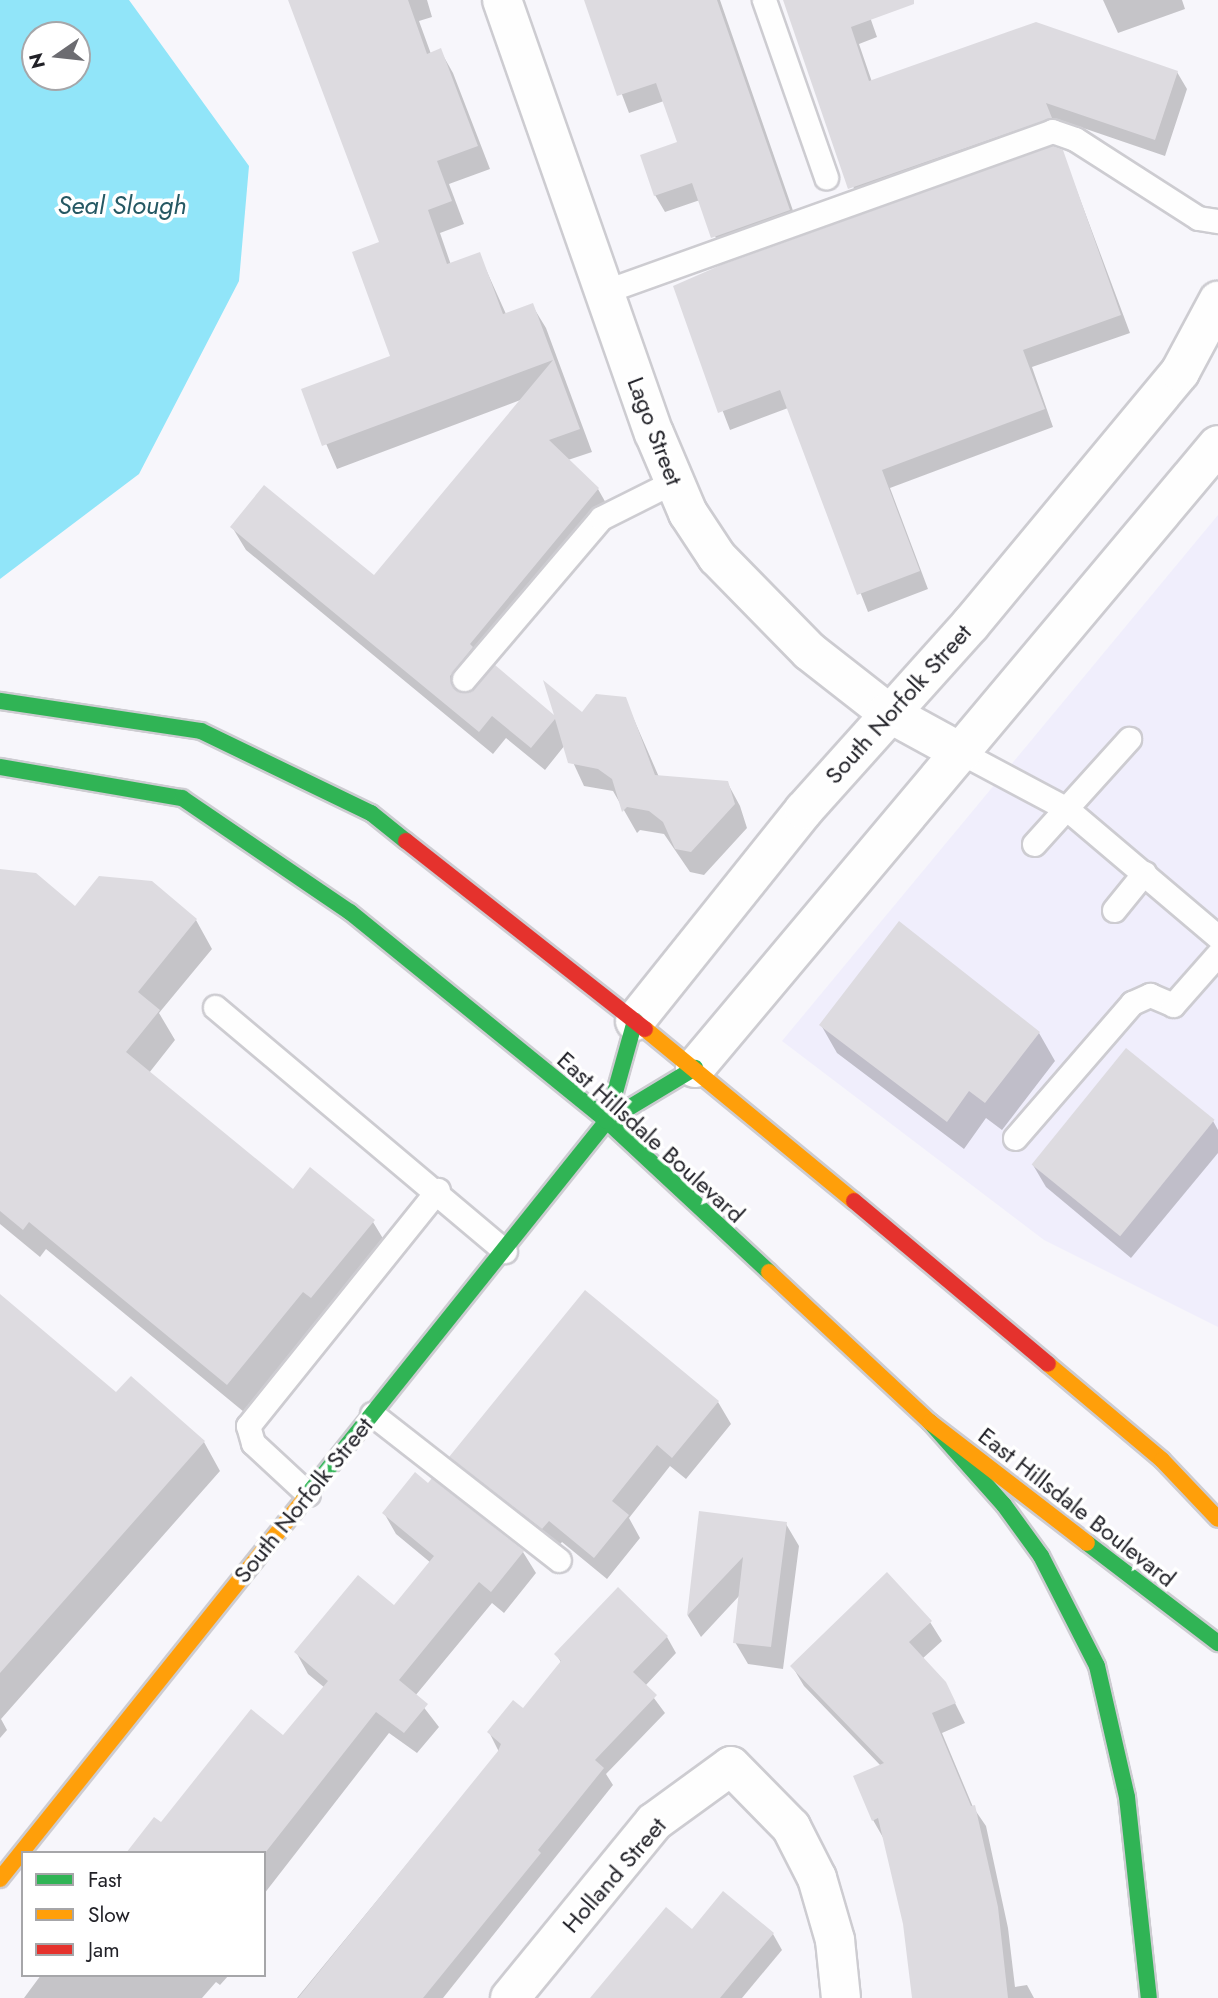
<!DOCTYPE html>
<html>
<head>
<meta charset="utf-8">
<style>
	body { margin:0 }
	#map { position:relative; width:1218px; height:1998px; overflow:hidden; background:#f7f6fb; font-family:Jost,sans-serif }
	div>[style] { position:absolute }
	.built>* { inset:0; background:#f0eefc }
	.water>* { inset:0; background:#91e5f9 }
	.shadow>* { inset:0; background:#0003 }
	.building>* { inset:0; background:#dddbe0; transform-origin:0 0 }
	.roads { filter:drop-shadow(2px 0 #cdccd1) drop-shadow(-2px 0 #cdccd1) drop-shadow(0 2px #cdccd1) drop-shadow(0 -2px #cdccd1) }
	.lane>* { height:23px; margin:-11.5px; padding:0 11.5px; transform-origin:11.5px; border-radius:11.5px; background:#fefefe }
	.street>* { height:38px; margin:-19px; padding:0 19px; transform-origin:19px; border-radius:19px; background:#fefefe }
	.fast>* { height:16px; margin:-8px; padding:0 8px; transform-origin:8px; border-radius:8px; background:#30b455 }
	.slow>* { height:16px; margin:-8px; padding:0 8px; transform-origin:8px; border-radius:8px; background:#ff9f0a }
	.jam>* { height:16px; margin:-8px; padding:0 8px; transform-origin:8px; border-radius:8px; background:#e5322d }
	span { translate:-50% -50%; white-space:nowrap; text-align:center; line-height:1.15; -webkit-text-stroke:7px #fff; paint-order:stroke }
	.street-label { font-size:24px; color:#212127 }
	.water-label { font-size:26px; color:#255863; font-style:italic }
	.legend { position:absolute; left:21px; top:1851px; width:245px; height:126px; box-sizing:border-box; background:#fff; border:2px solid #a6a6a9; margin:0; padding:9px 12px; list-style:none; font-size:21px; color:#212127 }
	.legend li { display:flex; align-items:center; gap:14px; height:35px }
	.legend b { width:35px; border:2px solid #a6a6a9 }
	.north { position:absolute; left:21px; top:21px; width:70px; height:70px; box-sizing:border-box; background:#fff; border:2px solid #a6a6a9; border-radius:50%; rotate:256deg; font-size:19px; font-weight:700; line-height:28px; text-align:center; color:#212127 }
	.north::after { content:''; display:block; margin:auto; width:24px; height:32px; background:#6c6c71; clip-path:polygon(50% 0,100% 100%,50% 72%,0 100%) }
</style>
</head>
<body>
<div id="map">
	<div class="built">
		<i style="clip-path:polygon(1218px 515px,1218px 1327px,1044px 1240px,782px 1041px)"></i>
	</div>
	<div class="water">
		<i style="clip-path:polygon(evenodd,0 0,129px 0,249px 166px,239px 281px,139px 474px,0 579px,0 0,35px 35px,77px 35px,77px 77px,35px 77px,35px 35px)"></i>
	</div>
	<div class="shadow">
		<i style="clip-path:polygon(292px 0,427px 0,432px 17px,419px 21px,431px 54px,440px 50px,453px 73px,490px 169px,449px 184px,464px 224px,440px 233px,451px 265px,479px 254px,506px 314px,532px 305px,546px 328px,592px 452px,568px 460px,598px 489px,611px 512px,464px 695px,495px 667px,557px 720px,625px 699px,659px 777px,727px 782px,740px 806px,747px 828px,704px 875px,690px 872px,664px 834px,640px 830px,637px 833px,613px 791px,584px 786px,565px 745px,545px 770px,506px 738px,493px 754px,246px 550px,232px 527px,374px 578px,523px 399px,337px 469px,303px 390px,393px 357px,381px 243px)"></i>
		<i style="clip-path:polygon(586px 0,720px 0,799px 228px,723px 255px,700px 200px,665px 212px,655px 195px,679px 143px,664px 101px,629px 113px)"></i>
		<i style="clip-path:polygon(785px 0,864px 0,877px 37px,859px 44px,872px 82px,1177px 72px,1187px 89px,1165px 156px,1054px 118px,1060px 135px,860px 205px)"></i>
		<i style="clip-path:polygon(1103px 0,1182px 0,1185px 9px,1118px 33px)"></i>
		<i style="clip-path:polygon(1062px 151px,1130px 333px,1032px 367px,1053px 427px,890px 488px,928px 589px,868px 612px,788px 408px,730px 430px,675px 287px)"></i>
		<i style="clip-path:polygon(0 871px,75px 908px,196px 920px,212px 949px,159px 1013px,175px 1040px,149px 1073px,293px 1192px,373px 1222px,390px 1250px,244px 1412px,46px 1249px,40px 1257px,0 1224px)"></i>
		<i style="clip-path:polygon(821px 1025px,1039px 1033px,1055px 1061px,1002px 1130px,986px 1118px,964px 1149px,837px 1053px)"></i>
		<i style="clip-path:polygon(1213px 1121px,1218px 1130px,1218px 1153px,1131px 1258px,1046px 1187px,1033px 1165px)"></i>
		<i style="clip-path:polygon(0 1296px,117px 1394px,204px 1442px,220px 1471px,1px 1719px,7px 1730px,0 1738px)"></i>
		<i style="clip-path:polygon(718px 1402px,731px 1424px,686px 1479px,670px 1466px,629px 1518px,640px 1538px,607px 1579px,562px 1542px,555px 1550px,464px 1479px,451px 1457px)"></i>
		<i style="clip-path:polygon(384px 1513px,523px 1552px,536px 1573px,504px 1613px,492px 1603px,415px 1696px,439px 1727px,417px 1753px,389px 1733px,264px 1894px,264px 1853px,161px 1825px,283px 1738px,325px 1688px,308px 1674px,296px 1652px,395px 1607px,431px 1563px,396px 1534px)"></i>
		<i style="clip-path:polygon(701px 1513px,786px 1524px,799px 1546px,783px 1669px,748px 1664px,735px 1642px,740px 1595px,701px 1637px,688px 1616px)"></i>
		<i style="clip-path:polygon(930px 1622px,942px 1641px,922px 1659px,945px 1683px,965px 1723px,942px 1733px,973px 1807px,986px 1826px,1008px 1928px,1015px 1987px,1027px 1985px,1034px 1998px,913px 1998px,904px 1923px,885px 1841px,873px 1820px,881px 1766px,804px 1686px,792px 1666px)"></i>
		<i style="clip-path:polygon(667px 1637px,676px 1653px,645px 1686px,665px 1713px,606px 1774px,613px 1785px,443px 1998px,297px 1998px,499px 1752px,489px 1732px,523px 1711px,562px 1664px,556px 1654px)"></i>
		<i style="clip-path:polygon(692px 1931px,773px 1934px,782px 1950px,742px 1998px,594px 1998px)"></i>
		<i style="clip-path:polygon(41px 1975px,229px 1975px,220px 1985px,216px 1982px,202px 1998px,24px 1998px)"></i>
	</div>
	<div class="building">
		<i style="clip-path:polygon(288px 0,408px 0,427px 54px,441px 48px,478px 146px,437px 161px,452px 201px,428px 210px,447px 264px,480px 252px,503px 314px,533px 303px,580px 429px,549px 440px,599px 488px,470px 644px,473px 647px,450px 676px,451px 684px,461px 693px,469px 692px,495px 665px,554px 715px,543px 680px,582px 712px,596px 694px,626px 697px,655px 775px,728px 781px,735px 804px,691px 852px,675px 849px,663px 822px,649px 811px,627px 807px,622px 812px,612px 779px,598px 769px,568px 763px,555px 719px,531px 748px,492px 716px,479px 732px,230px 527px,264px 485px,374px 575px,553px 360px,322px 446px,301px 389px,390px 356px,352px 252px,379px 242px)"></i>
		<i style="clip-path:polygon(584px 0,717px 0,790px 210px,711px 238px,692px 183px,654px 196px,640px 155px,677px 142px,656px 83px,617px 96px)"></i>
		<i style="clip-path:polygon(783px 0,914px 0,914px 4px,851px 27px,869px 81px,1036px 22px,1178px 71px,1155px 140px,1046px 103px,1052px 118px,848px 189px)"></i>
		<i style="clip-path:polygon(1052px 146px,1063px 150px,1121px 315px,1023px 350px,1045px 409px,882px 470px,920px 571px,857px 595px,780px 390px,718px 413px,673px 286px,721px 265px)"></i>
		<i style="clip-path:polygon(0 869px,36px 873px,75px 906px,99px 876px,152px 881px,197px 919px,138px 992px,160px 1010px,126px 1052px,293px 1189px,310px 1167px,375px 1220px,311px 1298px,303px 1292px,227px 1385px,29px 1222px,23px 1230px,0 1211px)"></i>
		<i style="clip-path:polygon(899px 921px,1040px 1032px,985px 1103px,969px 1091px,947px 1122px,819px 1025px)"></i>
		<i style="left:1126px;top:1048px;width:114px;height:150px;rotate:39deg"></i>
		<i style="clip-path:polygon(585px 1290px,719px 1401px,672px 1458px,657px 1445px,612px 1501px,629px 1515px,594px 1558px,549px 1521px,542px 1529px,449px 1457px)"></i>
		<i style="clip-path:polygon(0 1294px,116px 1392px,131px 1376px,205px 1441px,0 1673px)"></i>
		<i style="clip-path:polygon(415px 1472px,428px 1483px,432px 1478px,524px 1551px,491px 1592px,479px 1582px,399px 1680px,428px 1704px,404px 1733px,376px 1712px,265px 1853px,126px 1853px,154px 1817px,161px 1822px,251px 1709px,283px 1735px,328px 1681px,294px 1652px,358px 1575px,394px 1605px,434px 1556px,382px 1513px)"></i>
		<i style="clip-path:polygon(699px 1511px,787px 1522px,771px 1647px,733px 1643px,743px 1557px,687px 1616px)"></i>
		<i style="clip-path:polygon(887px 1572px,932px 1621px,909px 1642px,946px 1682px,956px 1703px,932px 1713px,971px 1806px,975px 1805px,998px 1907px,1008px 1998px,912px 1998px,903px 1924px,878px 1818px,872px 1821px,853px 1776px,884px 1763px,790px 1666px)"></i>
		<i style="clip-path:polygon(618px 1587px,668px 1636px,633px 1672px,657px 1695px,595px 1760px,604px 1768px,538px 1850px,541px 1853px,423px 1998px,298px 1998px,498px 1751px,501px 1744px,487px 1732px,513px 1700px,523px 1708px,561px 1661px,554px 1654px)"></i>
		<i style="clip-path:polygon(723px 1891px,774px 1933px,720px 1998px,590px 1998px,666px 1907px,692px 1929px)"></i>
	</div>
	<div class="roads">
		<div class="lane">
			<i style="left:764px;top:0;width:188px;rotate:70.7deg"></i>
			<i style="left:606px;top:291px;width:474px;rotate:-19.7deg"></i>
			<i style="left:1052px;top:131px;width:24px;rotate:19deg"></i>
			<i style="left:1075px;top:139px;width:146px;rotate:32.7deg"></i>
			<i style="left:1198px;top:218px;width:20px;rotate:9deg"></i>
			<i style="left:464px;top:679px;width:211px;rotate:-49.6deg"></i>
			<i style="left:601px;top:518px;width:80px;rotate:-26.6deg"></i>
			<i style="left:962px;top:753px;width:119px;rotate:28.1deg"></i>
			<i style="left:1067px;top:809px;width:198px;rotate:40.3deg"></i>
			<i style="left:1034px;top:844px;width:142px;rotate:-47.9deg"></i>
			<i style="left:1114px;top:910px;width:48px;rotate:-51deg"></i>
			<i style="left:215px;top:1007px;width:379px;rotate:40.1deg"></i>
			<i style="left:1015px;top:1138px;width:179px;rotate:-49.1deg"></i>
			<i style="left:1132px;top:1003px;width:20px;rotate:-24deg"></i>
			<i style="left:1150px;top:995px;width:25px;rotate:23deg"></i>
			<i style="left:1173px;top:1005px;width:68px;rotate:-48.6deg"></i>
			<i style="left:372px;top:1414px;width:237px;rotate:38deg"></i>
			<i style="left:308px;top:1494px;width:75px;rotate:-137.2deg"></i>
			<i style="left:253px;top:1443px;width:18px;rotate:-106deg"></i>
			<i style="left:248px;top:1426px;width:303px;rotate:-51.2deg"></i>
		</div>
		<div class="street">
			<i style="left:502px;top:0;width:459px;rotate:70.7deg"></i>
			<i style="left:654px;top:433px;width:87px;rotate:67deg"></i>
			<i style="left:688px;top:513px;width:53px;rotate:56.6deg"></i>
			<i style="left:717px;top:557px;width:132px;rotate:45.6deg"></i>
			<i style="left:809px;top:651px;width:99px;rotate:38deg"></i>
			<i style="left:887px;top:712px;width:85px;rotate:28.7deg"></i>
			<i style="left:635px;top:1021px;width:270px;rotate:-51.3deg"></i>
			<i style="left:804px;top:810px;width:249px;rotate:-48.1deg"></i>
			<i style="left:970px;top:625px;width:329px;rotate:-50.3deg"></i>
			<i style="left:1180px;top:372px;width:81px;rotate:-61.8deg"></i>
			<i style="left:695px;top:1068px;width:813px;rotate:-49.99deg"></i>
			<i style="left:510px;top:1998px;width:227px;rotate:-50.7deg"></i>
			<i style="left:654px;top:1822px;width:95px;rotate:-36deg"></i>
			<i style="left:731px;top:1766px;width:86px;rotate:45.5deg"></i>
			<i style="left:791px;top:1827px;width:57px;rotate:63deg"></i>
			<i style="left:817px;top:1878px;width:65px;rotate:73.8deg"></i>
			<i style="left:835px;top:1940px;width:58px;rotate:84.1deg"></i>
		</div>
		<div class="fast">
			<i style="left:0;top:701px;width:203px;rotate:8.5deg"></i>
			<i style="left:201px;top:731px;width:189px;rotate:25.8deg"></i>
			<i style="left:371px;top:813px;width:45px;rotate:38.7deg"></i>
			<i style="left:0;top:767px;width:185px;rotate:9.7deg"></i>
			<i style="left:182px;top:798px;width:203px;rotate:34.2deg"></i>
			<i style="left:350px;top:912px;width:331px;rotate:39.1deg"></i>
			<i style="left:607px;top:1121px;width:221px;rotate:43deg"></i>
			<i style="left:607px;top:1121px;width:104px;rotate:-74.4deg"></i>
			<i style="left:930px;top:1422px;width:111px;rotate:48.3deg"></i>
			<i style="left:1004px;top:1505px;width:63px;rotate:54deg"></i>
			<i style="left:1041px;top:1556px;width:123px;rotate:63deg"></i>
			<i style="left:1097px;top:1666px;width:134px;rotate:77.1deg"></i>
			<i style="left:1127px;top:1797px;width:202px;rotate:83.8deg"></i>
			<i style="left:304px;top:1499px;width:484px;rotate:-51.3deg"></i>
			<i style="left:607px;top:1121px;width:103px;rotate:-31.1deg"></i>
			<i style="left:1087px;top:1543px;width:165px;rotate:37.4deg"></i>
		</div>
		<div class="slow">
			<i style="left:645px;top:1029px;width:271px;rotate:39.5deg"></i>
			<i style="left:769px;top:1272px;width:220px;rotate:43deg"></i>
			<i style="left:930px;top:1422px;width:198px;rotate:37.6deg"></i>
			<i style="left:1048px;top:1364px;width:149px;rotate:40.1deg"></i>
			<i style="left:1162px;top:1460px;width:81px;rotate:46.5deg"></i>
			<i style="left:0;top:1879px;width:487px;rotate:-51.3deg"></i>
		</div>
		<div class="jam">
			<i style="left:406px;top:841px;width:304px;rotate:38.2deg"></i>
			<i style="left:854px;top:1201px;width:253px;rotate:40deg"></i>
		</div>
	</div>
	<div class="street-label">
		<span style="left:655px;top:431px;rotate:69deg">Lago Street</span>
		<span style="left:898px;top:704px;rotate:-48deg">South Norfolk Street</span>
		<span style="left:651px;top:1137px;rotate:42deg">East Hillsdale Boulevard</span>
		<span style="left:303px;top:1500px;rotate:-51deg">South Norfolk Street</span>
		<span style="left:1077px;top:1507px;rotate:38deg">East Hillsdale Boulevard</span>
		<span style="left:614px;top:1875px;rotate:-49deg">Holland Street</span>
	</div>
	<div class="water-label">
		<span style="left:122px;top:206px">Seal Slough</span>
	</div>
	<ul class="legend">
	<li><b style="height:9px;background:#30b455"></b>Fast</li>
	<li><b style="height:9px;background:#ff9f0a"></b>Slow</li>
	<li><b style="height:9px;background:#e5322d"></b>Jam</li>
	</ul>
	<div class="north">N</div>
</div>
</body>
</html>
